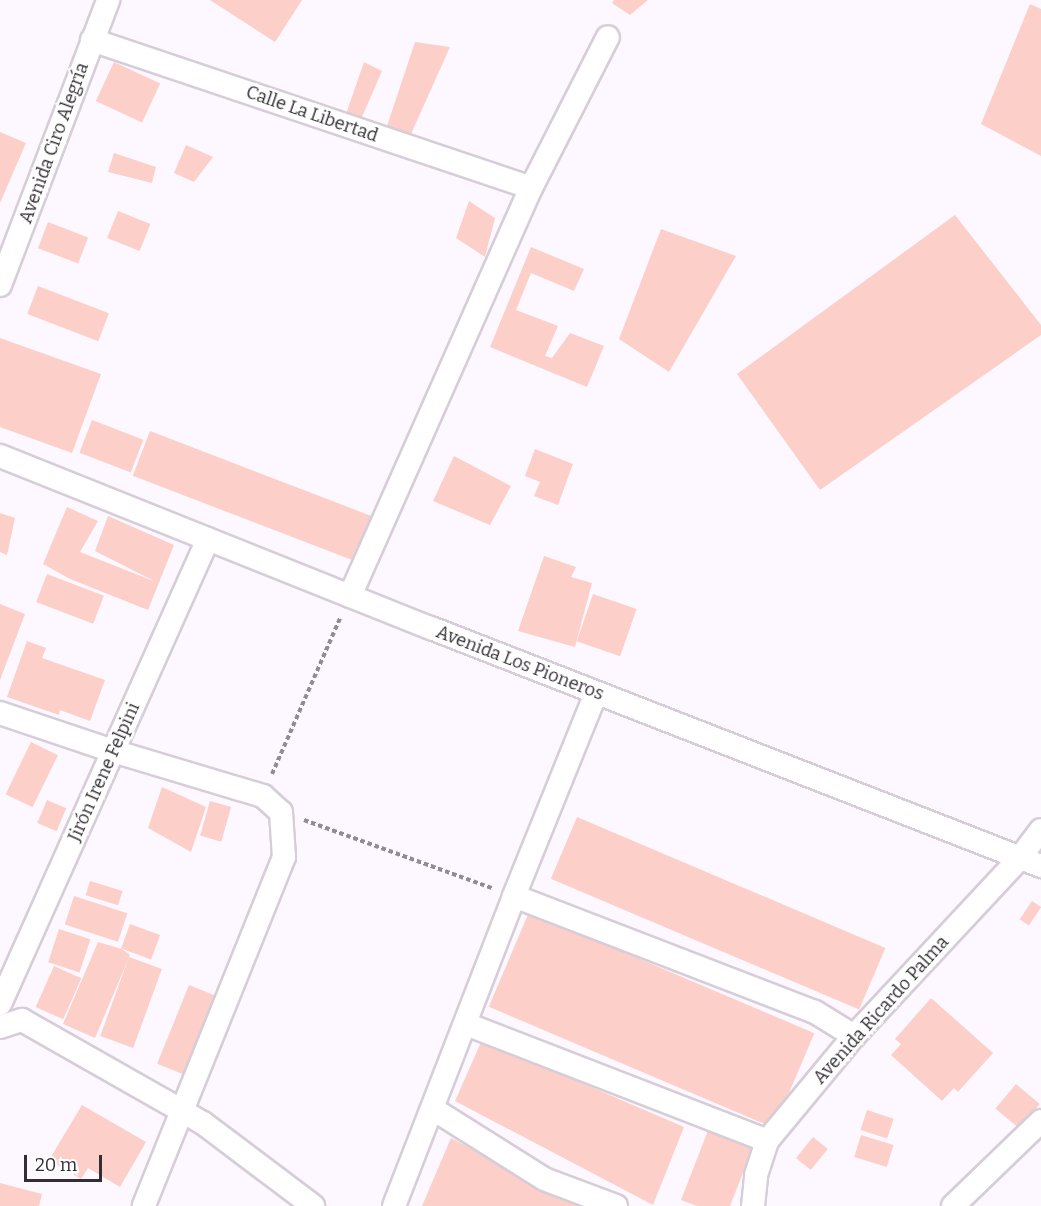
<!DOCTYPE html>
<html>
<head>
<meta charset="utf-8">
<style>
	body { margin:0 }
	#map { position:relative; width:1041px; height:1206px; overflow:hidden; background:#fdf8ff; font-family:Bitter,serif }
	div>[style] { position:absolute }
	.building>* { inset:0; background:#fccfc8; transform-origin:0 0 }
	.path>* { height:4px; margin-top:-2px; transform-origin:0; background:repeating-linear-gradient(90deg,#908c92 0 4.5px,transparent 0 7.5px) }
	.roads { filter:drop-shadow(2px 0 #d6cdd8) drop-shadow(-2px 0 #d6cdd8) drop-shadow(0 2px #d6cdd8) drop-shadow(0 -2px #d6cdd8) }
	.minor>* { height:22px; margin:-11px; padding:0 11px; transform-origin:11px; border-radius:11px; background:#fff }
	span { translate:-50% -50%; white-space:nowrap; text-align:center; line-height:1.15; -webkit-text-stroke:4.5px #fff; paint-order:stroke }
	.street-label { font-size:18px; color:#322e33 }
	.scale { position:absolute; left:24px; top:1155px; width:78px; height:27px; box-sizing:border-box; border:3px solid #322e33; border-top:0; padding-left:8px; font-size:18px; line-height:21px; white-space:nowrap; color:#322e33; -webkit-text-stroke:4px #fff; paint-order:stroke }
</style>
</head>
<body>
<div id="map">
	<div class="building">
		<i style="clip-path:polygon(210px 0,302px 0,275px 42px)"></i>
		<i style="clip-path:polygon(614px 0,648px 0,630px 15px,612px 3px)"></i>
		<i style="clip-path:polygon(1030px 4px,1041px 9px,1041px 156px,981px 124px)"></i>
		<i style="clip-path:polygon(415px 42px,450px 47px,411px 134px,387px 126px)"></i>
		<i style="left:114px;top:62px;width:51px;height:43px;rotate:25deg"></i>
		<i style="clip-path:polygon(364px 62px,382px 71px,362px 117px,346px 114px)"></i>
		<i style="clip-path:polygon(0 132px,26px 143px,0 203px)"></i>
		<i style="clip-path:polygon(186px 145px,213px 157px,194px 182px,174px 173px)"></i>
		<i style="clip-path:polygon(114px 153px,156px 167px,152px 183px,108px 172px)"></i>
		<i style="clip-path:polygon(469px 201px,495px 218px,485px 257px,456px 238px)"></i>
		<i style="left:118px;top:211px;width:35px;height:29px;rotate:22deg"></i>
		<i style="clip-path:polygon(955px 215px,1041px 325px,1041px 335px,820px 490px,737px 374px)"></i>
		<i style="left:48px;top:222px;width:43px;height:28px;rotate:21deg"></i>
		<i style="clip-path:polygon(661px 229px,736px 256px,669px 372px,619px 339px)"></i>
		<i style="clip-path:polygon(531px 247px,584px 269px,574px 291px,531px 273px,516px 310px,558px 326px,545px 356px,552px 358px,570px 333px,604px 346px,587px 387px,490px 347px)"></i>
		<i style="left:38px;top:286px;width:76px;height:30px;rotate:21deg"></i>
		<i style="clip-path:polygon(0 338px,101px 374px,72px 453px,0 427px)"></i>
		<i style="left:92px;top:420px;width:55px;height:35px;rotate:21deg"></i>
		<i style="left:150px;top:431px;width:237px;height:48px;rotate:21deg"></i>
		<i style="clip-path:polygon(535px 449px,573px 464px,558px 505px,534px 496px,540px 482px,525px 476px)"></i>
		<i style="clip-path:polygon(454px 456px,511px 486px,490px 525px,433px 501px)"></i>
		<i style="clip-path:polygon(67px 507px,98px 521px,80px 552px,156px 582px,95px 551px,108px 516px,174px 545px,148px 610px,70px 579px,43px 564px)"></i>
		<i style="clip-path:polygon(0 513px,15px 518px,7px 555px,0 552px)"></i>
		<i style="clip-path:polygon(544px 556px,576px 567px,571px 577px,592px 583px,575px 647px,518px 631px)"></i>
		<i style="left:47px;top:574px;width:61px;height:30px;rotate:21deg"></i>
		<i style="left:593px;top:594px;width:46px;height:50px;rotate:19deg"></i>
		<i style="clip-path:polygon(0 604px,25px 614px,0 680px)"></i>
		<i style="clip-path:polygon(27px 641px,46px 648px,42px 658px,105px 680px,90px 721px,60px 710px,59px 715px,7px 697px)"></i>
		<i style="left:31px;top:742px;width:30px;height:58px;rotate:26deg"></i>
		<i style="clip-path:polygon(162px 787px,206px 807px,191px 852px,148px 828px)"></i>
		<i style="left:47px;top:800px;width:21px;height:25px;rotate:23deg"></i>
		<i style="left:210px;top:801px;width:22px;height:36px;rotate:16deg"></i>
		<i style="left:577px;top:817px;width:335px;height:67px;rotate:23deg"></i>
		<i style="left:90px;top:881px;width:34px;height:15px;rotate:17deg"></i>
		<i style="left:74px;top:896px;width:56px;height:30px;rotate:18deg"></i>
		<i style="left:1032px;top:901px;width:11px;height:22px;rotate:34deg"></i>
		<i style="left:529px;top:912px;width:310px;height:103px;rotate:23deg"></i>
		<i style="left:130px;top:924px;width:32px;height:26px;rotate:20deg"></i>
		<i style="left:59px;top:929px;width:33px;height:35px;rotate:18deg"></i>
		<i style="clip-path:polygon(98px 942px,122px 949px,130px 955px,95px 1038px,63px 1024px)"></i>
		<i style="left:129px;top:957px;width:35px;height:84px;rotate:20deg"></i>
		<i style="left:54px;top:966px;width:30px;height:45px;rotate:24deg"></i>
		<i style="left:189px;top:985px;width:35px;height:85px;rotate:22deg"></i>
		<i style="clip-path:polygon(931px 998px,993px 1053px,958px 1092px,954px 1088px,942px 1101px,891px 1055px,901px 1044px,895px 1039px)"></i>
		<i style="clip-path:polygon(482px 1040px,684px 1127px,653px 1205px,455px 1101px)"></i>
		<i style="left:1016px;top:1084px;width:31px;height:32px;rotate:40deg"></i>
		<i style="clip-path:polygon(82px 1105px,146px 1142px,120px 1187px,88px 1168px,81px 1179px,49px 1160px)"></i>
		<i style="left:867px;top:1110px;width:28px;height:21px;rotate:18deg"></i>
		<i style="clip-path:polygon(709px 1128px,754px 1145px,730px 1206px,697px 1206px,681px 1200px)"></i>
		<i style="left:861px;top:1135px;width:34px;height:23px;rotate:17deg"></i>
		<i style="left:813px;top:1137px;width:19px;height:27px;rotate:39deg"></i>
		<i style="clip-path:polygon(451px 1138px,581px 1206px,422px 1206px)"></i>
		<i style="clip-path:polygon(0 1183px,42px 1194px,39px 1206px,0 1206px)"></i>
	</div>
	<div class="path">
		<i style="left:272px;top:774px;width:172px;rotate:-66.4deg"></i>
		<i style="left:304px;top:820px;width:200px;rotate:19.9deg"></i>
	</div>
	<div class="roads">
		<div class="minor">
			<i style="left:92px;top:40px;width:463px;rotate:18.6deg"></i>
			<i style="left:0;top:285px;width:305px;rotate:-69.2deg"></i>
			<i style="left:0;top:456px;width:464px;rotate:21.8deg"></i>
			<i style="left:431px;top:628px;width:655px;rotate:21.31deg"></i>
			<i style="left:350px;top:596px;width:446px;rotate:-66.1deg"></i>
			<i style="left:531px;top:188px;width:169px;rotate:-63deg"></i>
			<i style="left:0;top:713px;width:119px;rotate:18.6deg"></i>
			<i style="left:113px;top:751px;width:157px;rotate:16.7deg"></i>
			<i style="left:263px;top:796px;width:24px;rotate:42deg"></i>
			<i style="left:281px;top:812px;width:45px;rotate:86.2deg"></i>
			<i style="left:284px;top:857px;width:376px;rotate:111.9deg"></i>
			<i style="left:514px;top:896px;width:323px;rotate:21.1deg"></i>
			<i style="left:815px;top:1012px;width:46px;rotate:31.6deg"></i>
			<i style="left:0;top:1004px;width:509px;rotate:-65.9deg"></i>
			<i style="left:466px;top:1024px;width:323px;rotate:21.2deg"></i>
			<i style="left:0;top:1027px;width:23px;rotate:-18deg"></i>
			<i style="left:22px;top:1020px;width:184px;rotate:29.6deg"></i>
			<i style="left:182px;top:1111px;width:24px;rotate:30deg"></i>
			<i style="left:203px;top:1123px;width:138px;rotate:37deg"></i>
			<i style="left:433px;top:1109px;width:131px;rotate:32.2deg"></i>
			<i style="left:544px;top:1179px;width:77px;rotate:20.6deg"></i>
			<i style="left:394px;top:1206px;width:332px;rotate:-68.8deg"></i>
			<i style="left:514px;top:896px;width:219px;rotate:-68deg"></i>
			<i style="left:753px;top:1206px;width:31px;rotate:-84deg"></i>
			<i style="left:756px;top:1175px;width:36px;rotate:-72deg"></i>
			<i style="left:767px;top:1141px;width:136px;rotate:-50.4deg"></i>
			<i style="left:854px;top:1036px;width:242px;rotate:-47deg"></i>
			<i style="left:1019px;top:859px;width:36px;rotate:-53deg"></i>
			<i style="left:953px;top:1206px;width:122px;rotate:-44deg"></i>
		</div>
	</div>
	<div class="street-label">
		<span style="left:312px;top:114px;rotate:19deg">Calle La Libertad</span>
		<span style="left:54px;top:143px;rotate:-70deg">Avenida Ciro Alegría</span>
		<span style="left:520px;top:663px;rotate:21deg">Avenida Los Pioneros</span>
		<span style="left:104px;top:772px;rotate:-66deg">Jirón Irene Felpini</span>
		<span style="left:881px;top:1010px;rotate:-48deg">Avenida Ricardo Palma</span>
	</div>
	<div class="scale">20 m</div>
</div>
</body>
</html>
